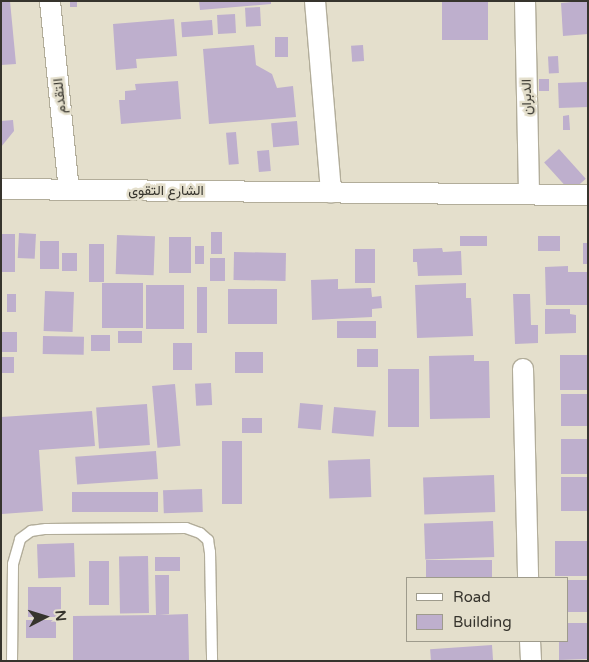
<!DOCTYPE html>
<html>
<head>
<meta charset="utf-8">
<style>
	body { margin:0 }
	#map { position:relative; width:589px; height:662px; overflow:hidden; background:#e4dfcc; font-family:"Varela Round",Vazirmatn,sans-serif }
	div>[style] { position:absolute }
	.building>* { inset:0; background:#beafcd; transform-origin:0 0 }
	.roads { filter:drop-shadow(1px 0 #b2ad9a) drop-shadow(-1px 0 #b2ad9a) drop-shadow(0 1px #b2ad9a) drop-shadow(0 -1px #b2ad9a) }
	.service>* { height:10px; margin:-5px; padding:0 5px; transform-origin:5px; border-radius:5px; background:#fff }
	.minor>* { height:20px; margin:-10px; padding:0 10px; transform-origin:10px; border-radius:10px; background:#fff }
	span { translate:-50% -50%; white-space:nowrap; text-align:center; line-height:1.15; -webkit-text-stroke:5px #e4dfcc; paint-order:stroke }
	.street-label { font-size:14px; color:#36342d }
	.frame { position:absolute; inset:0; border:2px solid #36342d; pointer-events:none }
	.legend { position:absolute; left:406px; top:577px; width:162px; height:65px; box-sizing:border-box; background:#e4dfcc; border:1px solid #9e9b8c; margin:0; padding:6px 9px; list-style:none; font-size:15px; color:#36342d }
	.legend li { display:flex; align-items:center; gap:10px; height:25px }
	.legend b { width:25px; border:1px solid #9e9b8c }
	.north { position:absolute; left:20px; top:592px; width:50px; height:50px; -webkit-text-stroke:4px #e4dfcc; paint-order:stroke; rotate:85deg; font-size:14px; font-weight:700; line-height:20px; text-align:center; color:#36342d }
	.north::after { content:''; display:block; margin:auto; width:18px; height:22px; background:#36342d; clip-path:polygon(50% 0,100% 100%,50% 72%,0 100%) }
</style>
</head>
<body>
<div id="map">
	<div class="building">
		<i style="clip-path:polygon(1px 1px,10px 1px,16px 64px,1px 65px)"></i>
		<i style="left:70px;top:1px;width:7px;height:6px"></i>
		<i style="clip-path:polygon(199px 1px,271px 1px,271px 4px,200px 10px)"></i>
		<i style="left:442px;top:1px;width:46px;height:39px"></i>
		<i style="clip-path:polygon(582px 1px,588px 1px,588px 34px,563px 36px,561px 3px)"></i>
		<i style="left:260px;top:7px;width:19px;height:15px;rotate:87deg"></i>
		<i style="left:235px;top:14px;width:19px;height:18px;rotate:87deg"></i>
		<i style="clip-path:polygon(174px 19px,177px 56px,136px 59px,137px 68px,116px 70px,113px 24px)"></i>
		<i style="left:212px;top:20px;width:15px;height:31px;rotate:86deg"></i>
		<i style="left:275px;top:37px;width:13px;height:20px"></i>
		<i style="clip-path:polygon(254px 45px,256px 65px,272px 74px,277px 88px,293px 86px,296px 117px,209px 124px,203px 49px)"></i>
		<i style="left:363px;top:45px;width:16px;height:12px;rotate:86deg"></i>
		<i style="left:558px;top:56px;width:17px;height:10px;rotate:87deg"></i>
		<i style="left:539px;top:79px;width:10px;height:12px"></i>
		<i style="clip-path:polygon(178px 81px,181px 119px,121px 124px,119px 100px,125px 100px,125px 91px,136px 90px,135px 84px)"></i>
		<i style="left:587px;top:82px;width:25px;height:29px;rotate:88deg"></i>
		<i style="clip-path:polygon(569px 115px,570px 130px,563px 130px,563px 116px)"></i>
		<i style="clip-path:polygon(13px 120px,14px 131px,1px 147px,1px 121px)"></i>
		<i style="left:297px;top:121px;width:24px;height:26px;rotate:85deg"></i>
		<i style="left:236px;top:132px;width:32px;height:10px;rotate:85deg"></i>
		<i style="left:559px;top:149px;width:40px;height:20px;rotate:48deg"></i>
		<i style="left:269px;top:150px;width:21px;height:12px;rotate:85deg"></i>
		<i style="left:211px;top:232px;width:11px;height:22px"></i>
		<i style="left:19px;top:233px;width:17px;height:25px;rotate:3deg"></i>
		<i style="left:1px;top:234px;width:14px;height:38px"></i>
		<i style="left:117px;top:235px;width:38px;height:39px;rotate:2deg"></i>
		<i style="left:487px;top:236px;width:10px;height:27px;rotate:90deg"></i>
		<i style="left:560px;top:236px;width:15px;height:22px;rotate:90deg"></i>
		<i style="left:169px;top:237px;width:22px;height:36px"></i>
		<i style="left:40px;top:241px;width:19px;height:28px"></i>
		<i style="left:583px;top:243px;width:5px;height:21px"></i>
		<i style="left:89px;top:244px;width:15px;height:38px"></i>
		<i style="left:195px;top:246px;width:9px;height:18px"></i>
		<i style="clip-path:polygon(442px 248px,443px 252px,461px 251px,462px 275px,418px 276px,417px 262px,413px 262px,413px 249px)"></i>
		<i style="left:355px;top:249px;width:20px;height:34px"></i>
		<i style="left:234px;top:252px;width:52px;height:28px;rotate:1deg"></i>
		<i style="left:62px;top:253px;width:15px;height:18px"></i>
		<i style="left:210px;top:258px;width:15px;height:23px"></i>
		<i style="clip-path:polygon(568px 266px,568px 272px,588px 272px,588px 305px,546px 305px,545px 267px)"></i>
		<i style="clip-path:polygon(338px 279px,338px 289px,371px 288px,372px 297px,381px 296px,382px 308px,372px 309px,372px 317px,312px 320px,311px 280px)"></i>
		<i style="left:102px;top:283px;width:41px;height:45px"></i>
		<i style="clip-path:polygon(466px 283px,466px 298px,471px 298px,473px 336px,417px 338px,415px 285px)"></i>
		<i style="left:146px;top:285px;width:38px;height:44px"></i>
		<i style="left:207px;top:287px;width:46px;height:10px;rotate:90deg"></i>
		<i style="left:228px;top:289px;width:49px;height:35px"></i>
		<i style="left:45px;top:291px;width:29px;height:40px;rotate:2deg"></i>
		<i style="left:7px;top:294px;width:9px;height:18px"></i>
		<i style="clip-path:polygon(513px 294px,530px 294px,531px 325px,538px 325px,538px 343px,515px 344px)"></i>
		<i style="clip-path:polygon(545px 309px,570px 309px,570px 314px,576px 315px,576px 333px,545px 334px)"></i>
		<i style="left:376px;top:321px;width:17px;height:39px;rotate:90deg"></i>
		<i style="left:118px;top:331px;width:24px;height:12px"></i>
		<i style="left:2px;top:332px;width:15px;height:20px"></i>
		<i style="left:91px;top:335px;width:19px;height:16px"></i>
		<i style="left:43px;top:336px;width:41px;height:18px;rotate:1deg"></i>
		<i style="left:173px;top:343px;width:19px;height:27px"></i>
		<i style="left:357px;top:349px;width:21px;height:18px"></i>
		<i style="left:235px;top:352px;width:28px;height:21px"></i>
		<i style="clip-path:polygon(474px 355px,474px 361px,489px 361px,490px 418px,430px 419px,429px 356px)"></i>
		<i style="left:560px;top:355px;width:28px;height:35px"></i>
		<i style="left:1px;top:357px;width:13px;height:16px"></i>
		<i style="left:388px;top:369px;width:31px;height:58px"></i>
		<i style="left:211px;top:383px;width:22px;height:16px;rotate:87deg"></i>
		<i style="left:175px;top:384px;width:62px;height:23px;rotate:85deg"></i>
		<i style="left:561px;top:394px;width:27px;height:32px"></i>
		<i style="left:300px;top:403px;width:23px;height:25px;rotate:5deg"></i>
		<i style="left:147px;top:404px;width:41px;height:51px;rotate:86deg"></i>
		<i style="left:334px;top:407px;width:42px;height:26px;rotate:5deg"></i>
		<i style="clip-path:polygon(92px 411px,95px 446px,39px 450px,43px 511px,2px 514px,1px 417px)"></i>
		<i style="left:242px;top:418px;width:20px;height:15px"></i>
		<i style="left:561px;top:439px;width:27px;height:35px"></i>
		<i style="left:222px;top:441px;width:20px;height:63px"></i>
		<i style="left:156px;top:451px;width:28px;height:81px;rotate:86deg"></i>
		<i style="left:370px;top:459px;width:38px;height:42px;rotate:88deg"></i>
		<i style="left:494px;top:475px;width:37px;height:71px;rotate:88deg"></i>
		<i style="left:561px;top:477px;width:27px;height:34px"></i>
		<i style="left:202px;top:489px;width:23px;height:39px;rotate:88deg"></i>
		<i style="left:72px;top:492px;width:86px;height:20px"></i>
		<i style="left:493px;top:521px;width:36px;height:69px;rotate:88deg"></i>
		<i style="left:555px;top:541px;width:33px;height:35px"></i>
		<i style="left:74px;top:543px;width:34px;height:37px;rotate:88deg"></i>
		<i style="left:148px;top:556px;width:57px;height:29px;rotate:89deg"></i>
		<i style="left:155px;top:557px;width:25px;height:14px"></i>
		<i style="left:492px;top:560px;width:18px;height:66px;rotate:90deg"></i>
		<i style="left:89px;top:561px;width:20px;height:44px"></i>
		<i style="clip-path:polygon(155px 575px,169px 575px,169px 614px,159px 615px,188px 614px,189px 661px,73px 661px,73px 616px,156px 615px)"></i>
		<i style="left:568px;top:580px;width:20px;height:32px"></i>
		<i style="left:28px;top:587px;width:33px;height:30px"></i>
		<i style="left:56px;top:620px;width:18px;height:30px;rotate:90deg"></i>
		<i style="clip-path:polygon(568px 623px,588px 623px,588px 659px,559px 660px,559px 641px,568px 641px)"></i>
		<i style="left:492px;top:645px;width:16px;height:62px;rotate:86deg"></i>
	</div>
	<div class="roads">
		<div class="service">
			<i style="left:12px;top:661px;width:97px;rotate:-89.4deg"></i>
			<i style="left:13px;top:564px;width:26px;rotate:-74deg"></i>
			<i style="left:20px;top:539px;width:14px;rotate:-36deg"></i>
			<i style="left:31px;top:531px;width:15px;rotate:-8deg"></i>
			<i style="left:46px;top:529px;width:140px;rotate:-0.4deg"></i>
			<i style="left:186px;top:528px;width:15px;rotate:20deg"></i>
			<i style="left:200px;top:533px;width:11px;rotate:41deg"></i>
			<i style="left:208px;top:540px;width:12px;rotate:81deg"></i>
			<i style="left:210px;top:552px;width:109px;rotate:88.9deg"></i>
		</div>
		<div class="minor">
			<i style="left:50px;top:1px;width:190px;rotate:84.3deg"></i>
			<i style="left:315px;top:1px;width:192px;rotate:85.2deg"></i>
			<i style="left:525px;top:1px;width:192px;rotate:88.8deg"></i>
			<i style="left:1px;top:189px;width:587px;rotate:0.59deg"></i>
			<i style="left:523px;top:369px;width:209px;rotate:88.6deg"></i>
			<i style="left:530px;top:641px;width:20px;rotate:87deg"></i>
		</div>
	</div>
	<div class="street-label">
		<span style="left:60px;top:96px;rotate:-96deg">التقدم</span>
		<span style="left:527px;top:97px;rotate:-91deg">الدبران</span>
		<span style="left:166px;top:191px">الشارع التقوى</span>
	</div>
	<div class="frame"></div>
	<ul class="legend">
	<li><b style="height:6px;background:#fff"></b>Road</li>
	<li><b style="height:14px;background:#beafcd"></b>Building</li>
	</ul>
	<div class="north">N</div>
</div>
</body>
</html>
